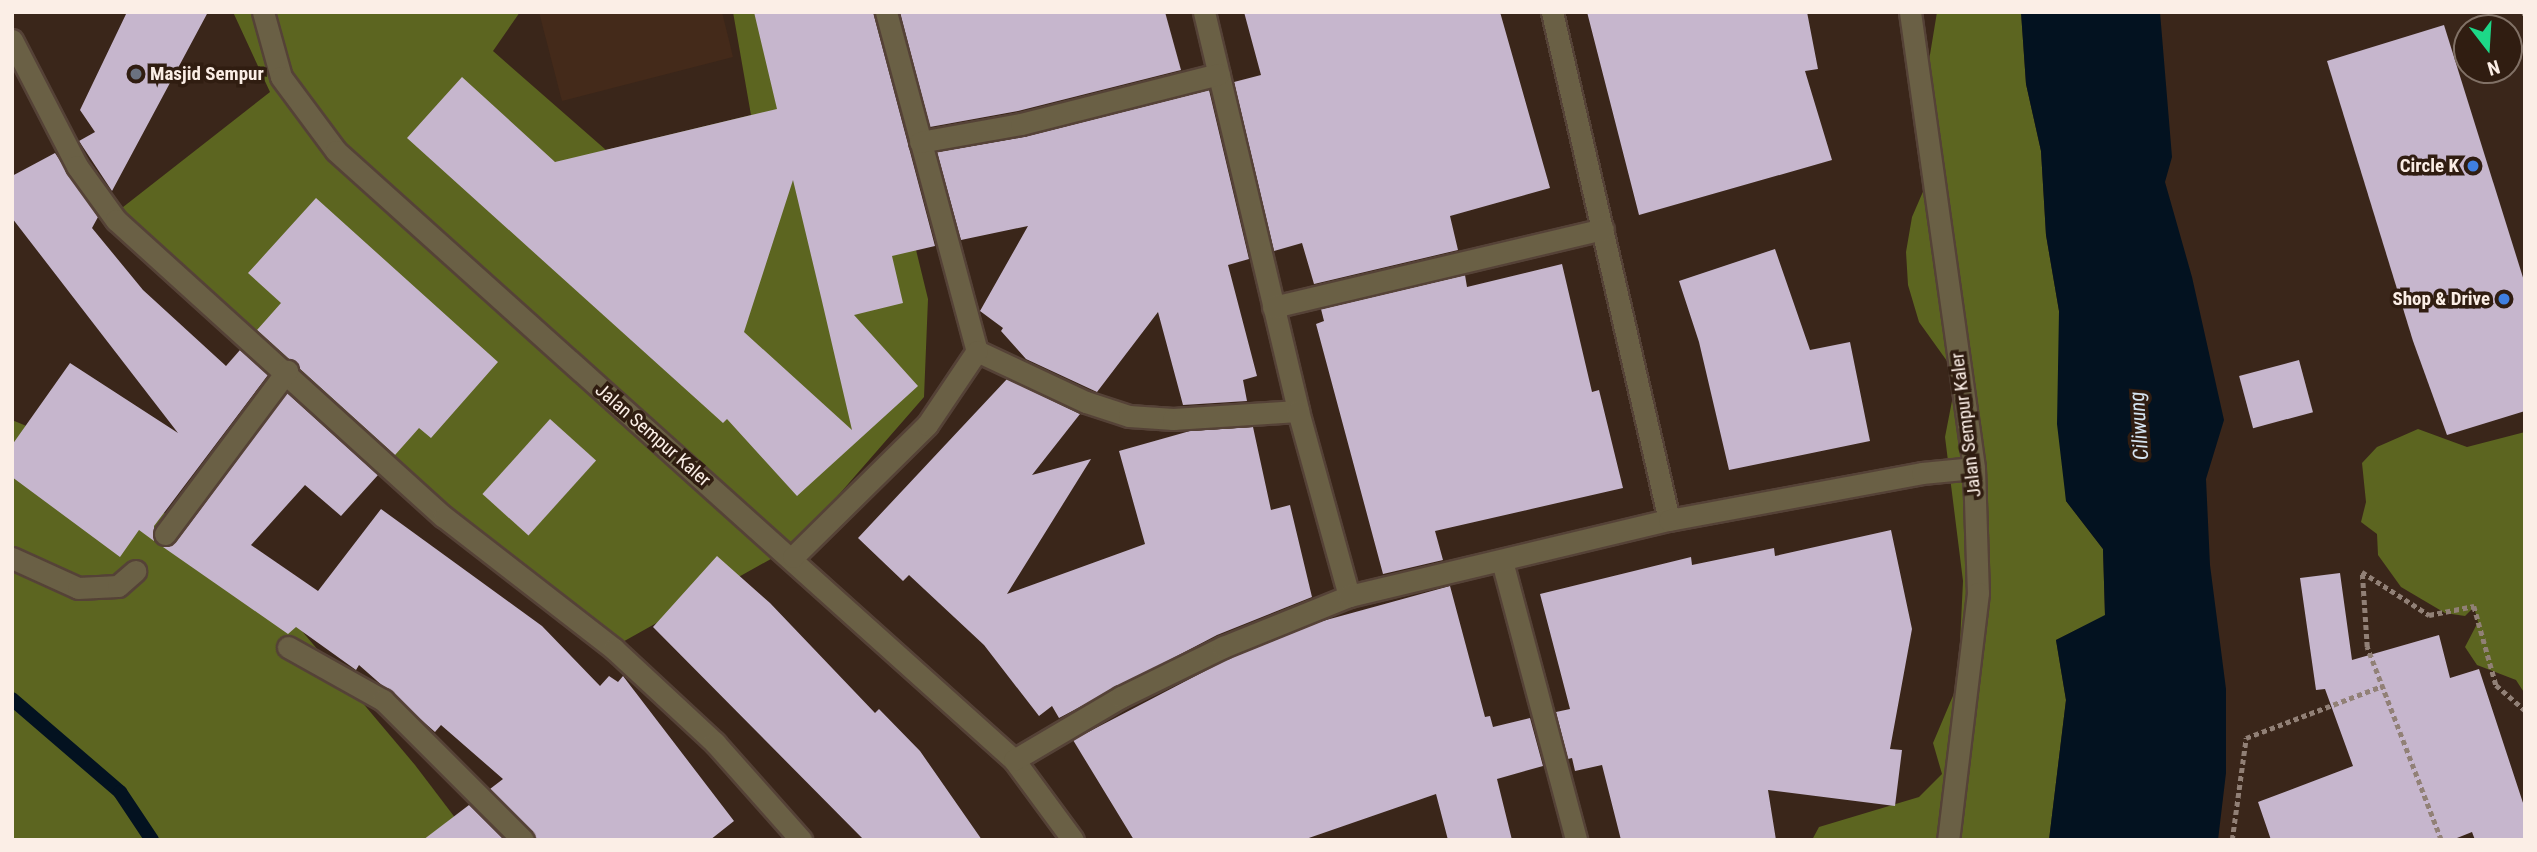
<!DOCTYPE html>
<html>
<head>
<meta charset="utf-8">
<style>
	body { margin:0 }
	#map { position:relative; width:2537px; height:852px; overflow:hidden; background:#3a261a; font-family:"Roboto Condensed",sans-serif }
	div>[style] { position:absolute }
	.built>* { inset:0; background:#442a1a }
	.forest>* { inset:0; background:#5c6520 }
	.water>* { inset:0; background:#031220 }
	.stream>* { height:14px; margin:-7px; padding:0 7px; transform-origin:7px; border-radius:7px; background:#031220 }
	.building>* { inset:0; background:#c6b6cd; transform-origin:0 0 }
	.path>* { height:4.5px; margin-top:-2.25px; transform-origin:0; background:repeating-linear-gradient(90deg,#918076 0 5px,transparent 0 8.5px) }
	.roads { filter:drop-shadow(2px 0 #554237) drop-shadow(-2px 0 #554237) drop-shadow(0 2px #554237) drop-shadow(0 -2px #554237) }
	.street>* { height:21px; margin:-10.5px; padding:0 10.5px; transform-origin:10.5px; border-radius:10.5px; background:#6a6045 }
	.dots>* { width:19px; height:19px; translate:-50% -50%; box-sizing:border-box; border:4px solid #301d11; border-radius:50% }
	span { translate:-50% -50%; white-space:nowrap; text-align:center; line-height:1.15; -webkit-text-stroke:7px #301d11; paint-order:stroke }
	.poi-label { font-size:19px; color:#fbeee6; font-weight:700 }
	.left { translate:0 -50%; text-align:left }
	.right { translate:-100% -50%; text-align:right }
	.street-label { font-size:19px; color:#fbeee6 }
	.water-label { font-size:21px; color:#d6e5f2; font-style:italic }
	.frame { position:absolute; inset:0; border:14px solid #fbeee6; pointer-events:none }
	.north { position:absolute; left:2453px; top:14px; width:70px; height:70px; box-sizing:border-box; background:#301d11; border:2px solid #817166; border-radius:50%; rotate:163deg; font-size:19px; font-weight:700; line-height:28px; text-align:center; color:#fbeee6 }
	.north::after { content:''; display:block; margin:auto; width:24px; height:32px; background:#1dd888; clip-path:polygon(50% 0,100% 100%,50% 72%,0 100%) }
</style>
</head>
<body>
<div id="map">
	<div class="built">
		<i style="clip-path:polygon(539px 12px,722px 12px,733px 57px,562px 101px)"></i>
	</div>
	<div class="forest">
		<i style="clip-path:polygon(233px 12px,520px 12px,493px 51px,606px 150px,751px 115px,733px 12px,858px 12px,928px 299px,924px 397px,794px 546px,603px 653px,118px 211px,270px 92px)"></i>
		<i style="clip-path:polygon(1937px 12px,2021px 12px,2026px 84px,2041px 151px,2046px 235px,2059px 311px,2066px 501px,2103px 549px,2105px 616px,2056px 640px,2066px 700px,2049px 840px,1812px 840px,1819px 827px,1919px 797px,1942px 774px,1933px 743px,1958px 684px,1963px 581px,1945px 437px,1957px 375px,1919px 322px,1908px 285px,1906px 252px,1912px 217px,1925px 187px,1925px 85px)"></i>
		<i style="clip-path:polygon(12px 420px,70px 444px,264px 586px,415px 765px,472px 840px,12px 840px)"></i>
		<i style="clip-path:polygon(2418px 429px,2467px 447px,2525px 432px,2525px 694px,2516px 680px,2477px 665px,2465px 647px,2478px 622px,2474px 607px,2465px 616px,2445px 613px,2401px 587px,2378px 555px,2377px 534px,2361px 522px,2366px 502px,2362px 463px,2377px 447px)"></i>
	</div>
	<div class="water">
		<i style="clip-path:polygon(2021px 12px,2160px 12px,2172px 157px,2165px 182px,2192px 277px,2224px 420px,2206px 479px,2210px 565px,2226px 689px,2226px 773px,2218px 840px,2049px 840px,2066px 700px,2056px 640px,2105px 615px,2103px 549px,2066px 501px,2057px 424px,2059px 311px,2046px 235px,2041px 151px,2026px 84px)"></i>
	</div>
	<div class="stream">
		<i style="left:12px;top:699px;width:143px;rotate:40.7deg"></i>
		<i style="left:120px;top:792px;width:58px;rotate:56.3deg"></i>
	</div>
	<div class="building">
		<i style="clip-path:polygon(127px 12px,208px 12px,112px 191px,79px 141px,95px 132px,80px 110px)"></i>
		<i style="clip-path:polygon(evenodd,754px 12px,873px 12px,935px 246px,892px 256px,903px 303px,854px 315px,918px 386px,797px 496px,727px 419px,723px 423px,407px 138px,462px 77px,555px 162px,777px 109px,754px 12px,793px 180px,821px 297px,852px 430px,744px 332px,793px 180px)"></i>
		<i style="clip-path:polygon(900px 12px,1165px 12px,1181px 70px,1018px 111px,930px 127px)"></i>
		<i style="clip-path:polygon(1244px 12px,1500px 12px,1550px 188px,1450px 216px,1458px 250px,1314px 284px,1302px 243px,1274px 251px,1234px 82px,1261px 75px)"></i>
		<i style="clip-path:polygon(1587px 12px,1807px 12px,1818px 69px,1805px 71px,1832px 160px,1639px 215px)"></i>
		<i style="clip-path:polygon(2444px 25px,2525px 284px,2525px 411px,2447px 435px,2413px 341px,2327px 61px)"></i>
		<i style="clip-path:polygon(1209px 90px,1249px 259px,1228px 265px,1257px 376px,1243px 380px,1247px 401px,1183px 405px,1158px 312px,1097px 392px,1026px 359px,1001px 331px,1003px 328px,980px 311px,1028px 226px,961px 240px,937px 152px,1024px 137px)"></i>
		<i style="clip-path:polygon(55px 153px,98px 217px,92px 228px,143px 290px,226px 366px,240px 350px,268px 375px,154px 526px,154px 541px,139px 530px,120px 557px,12px 477px,12px 445px,70px 363px,178px 433px,12px 218px,12px 176px)"></i>
		<i style="clip-path:polygon(316px 198px,498px 362px,431px 438px,419px 428px,395px 455px,257px 330px,281px 303px,248px 273px)"></i>
		<i style="clip-path:polygon(1775px 249px,1810px 350px,1850px 342px,1870px 441px,1729px 470px,1699px 342px,1679px 281px)"></i>
		<i style="clip-path:polygon(1562px 264px,1592px 392px,1599px 390px,1623px 488px,1435px 531px,1443px 560px,1383px 574px,1316px 324px,1324px 321px,1321px 309px,1465px 275px,1467px 287px)"></i>
		<i style="left:2299px;top:360px;width:54px;height:62px;rotate:75deg"></i>
		<i style="clip-path:polygon(1007px 379px,1080px 414px,1032px 475px,1091px 459px,1007px 594px,1145px 544px,1119px 451px,1190px 431px,1253px 427px,1271px 510px,1290px 505px,1312px 597px,1217px 635px,1059px 718px,1052px 706px,1039px 716px,984px 645px,909px 575px,903px 581px,858px 538px)"></i>
		<i style="clip-path:polygon(287px 393px,378px 475px,341px 516px,305px 485px,251px 545px,318px 591px,381px 509px,542px 626px,600px 686px,609px 676px,618px 682px,623px 676px,734px 821px,710px 840px,536px 840px,490px 789px,503px 779px,441px 725px,435px 732px,359px 665px,356px 670px,296px 627px,288px 634px,163px 547px,176px 542px)"></i>
		<i style="left:550px;top:419px;width:62px;height:101px;rotate:42deg"></i>
		<i style="clip-path:polygon(1891px 530px,1912px 629px,1890px 749px,1902px 750px,1895px 806px,1768px 790px,1776px 840px,1621px 840px,1602px 765px,1575px 771px,1572px 758px,1568px 759px,1556px 712px,1570px 709px,1540px 594px,1691px 557px,1692px 565px,1774px 548px,1775px 556px)"></i>
		<i style="clip-path:polygon(717px 556px,770px 603px,875px 713px,879px 709px,920px 751px,982px 840px,864px 840px,653px 627px)"></i>
		<i style="clip-path:polygon(2340px 573px,2352px 660px,2439px 635px,2450px 678px,2479px 669px,2525px 809px,2525px 840px,2475px 840px,2472px 832px,2452px 840px,2271px 840px,2258px 802px,2353px 766px,2325px 689px,2316px 690px,2300px 578px)"></i>
		<i style="clip-path:polygon(1450px 586px,1485px 717px,1490px 716px,1493px 727px,1530px 718px,1543px 766px,1497px 779px,1512px 840px,1448px 840px,1436px 794px,1303px 840px,1134px 840px,1073px 740px,1228px 659px,1319px 622px)"></i>
		<i style="clip-path:polygon(469px 805px,504px 840px,423px 840px)"></i>
	</div>
	<div class="path">
		<i style="left:2524px;top:12px;width:3px;rotate:72deg"></i>
		<i style="left:2232px;top:840px;width:103px;rotate:-82.2deg"></i>
		<i style="left:2246px;top:738px;width:146px;rotate:-20.9deg"></i>
		<i style="left:2441px;top:840px;width:207px;rotate:-111deg"></i>
		<i style="left:2367px;top:647px;width:75px;rotate:-93.8deg"></i>
		<i style="left:2362px;top:572px;width:80px;rotate:32.7deg"></i>
		<i style="left:2429px;top:615px;width:46px;rotate:-11.3deg"></i>
		<i style="left:2474px;top:606px;width:82px;rotate:74.4deg"></i>
		<i style="left:2496px;top:685px;width:38px;rotate:41deg"></i>
	</div>
	<div class="roads">
		<div class="street">
			<i style="left:263px;top:12px;width:67px;rotate:74.5deg"></i>
			<i style="left:281px;top:77px;width:92px;rotate:53.4deg"></i>
			<i style="left:336px;top:151px;width:911px;rotate:41.93deg"></i>
			<i style="left:1014px;top:760px;width:99px;rotate:53.6deg"></i>
			<i style="left:886px;top:12px;width:351px;rotate:75deg"></i>
			<i style="left:977px;top:351px;width:120px;rotate:25.1deg"></i>
			<i style="left:1086px;top:402px;width:45px;rotate:18deg"></i>
			<i style="left:1129px;top:416px;width:44px;rotate:3.9deg"></i>
			<i style="left:1173px;top:419px;width:125px;rotate:-3.7deg"></i>
			<i style="left:1204px;top:12px;width:410px;rotate:76.7deg"></i>
			<i style="left:1298px;top:411px;width:192px;rotate:74.6deg"></i>
			<i style="left:1552px;top:12px;width:521px;rotate:77.03deg"></i>
			<i style="left:1910px;top:12px;width:460px;rotate:82deg"></i>
			<i style="left:1974px;top:468px;width:125px;rotate:88.2deg"></i>
			<i style="left:1978px;top:593px;width:249px;rotate:96.9deg"></i>
			<i style="left:12px;top:40px;width:142px;rotate:62.7deg"></i>
			<i style="left:77px;top:166px;width:67px;rotate:54.2deg"></i>
			<i style="left:116px;top:220px;width:442px;rotate:42.2deg"></i>
			<i style="left:444px;top:517px;width:215px;rotate:37.8deg"></i>
			<i style="left:614px;top:649px;width:138px;rotate:42.9deg"></i>
			<i style="left:715px;top:743px;width:130px;rotate:48.4deg"></i>
			<i style="left:920px;top:142px;width:103px;rotate:-10.1deg"></i>
			<i style="left:1021px;top:124px;width:204px;rotate:-14.2deg"></i>
			<i style="left:1273px;top:307px;width:339px;rotate:-13.3deg"></i>
			<i style="left:165px;top:534px;width:204px;rotate:-53.2deg"></i>
			<i style="left:793px;top:557px;width:188px;rotate:-44.6deg"></i>
			<i style="left:927px;top:425px;width:89px;rotate:-56deg"></i>
			<i style="left:12px;top:558px;width:72px;rotate:24.4deg"></i>
			<i style="left:78px;top:588px;width:40px;rotate:-2.9deg"></i>
			<i style="left:118px;top:586px;width:23px;rotate:-41deg"></i>
			<i style="left:1502px;top:561px;width:289px;rotate:75.1deg"></i>
			<i style="left:288px;top:647px;width:109px;rotate:29.2deg"></i>
			<i style="left:383px;top:700px;width:198px;rotate:45deg"></i>
			<i style="left:1014px;top:760px;width:124px;rotate:-30.5deg"></i>
			<i style="left:1121px;top:697px;width:114px;rotate:-26.1deg"></i>
			<i style="left:1223px;top:647px;width:136px;rotate:-22deg"></i>
			<i style="left:1349px;top:596px;width:329px;rotate:-13.4deg"></i>
			<i style="left:1669px;top:520px;width:257px;rotate:-10.5deg"></i>
			<i style="left:1922px;top:473px;width:52px;rotate:-5.5deg"></i>
		</div>
	</div>
	<div class="dots">
		<i style="left:136px;top:74px;background:#6b7280"></i>
		<i style="left:2473px;top:166px;background:#3f7fe0"></i>
		<i style="left:2504px;top:299px;background:#3f7fe0"></i>
	</div>
	<div class="poi-label">
		<span class="left" style="left:150px;top:74px">Masjid Sempur</span>
		<span class="right" style="left:2459px;top:166px">Circle K</span>
		<span class="right" style="left:2490px;top:299px">Shop &amp; Drive</span>
	</div>
	<div class="street-label">
		<span style="left:1966px;top:425px;rotate:-97deg">Jalan Sempur Kaler</span>
		<span style="left:653px;top:435px;rotate:41deg">Jalan Sempur Kaler</span>
	</div>
	<div class="water-label">
		<span style="left:2139px;top:426px;rotate:-94deg">Ciliwung</span>
	</div>
	<div class="frame"></div>
	<div class="north">N</div>
</div>
</body>
</html>
